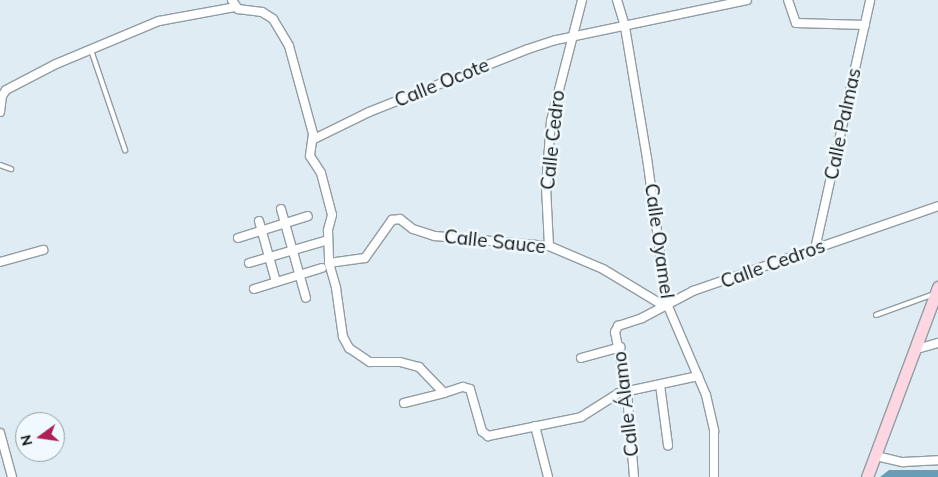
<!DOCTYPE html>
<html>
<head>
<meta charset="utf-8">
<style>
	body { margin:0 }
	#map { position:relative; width:938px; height:477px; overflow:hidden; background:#e0ecf3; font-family:Mulish,sans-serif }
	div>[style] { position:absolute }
	.water>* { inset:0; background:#699db6 }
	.roads { filter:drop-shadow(1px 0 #919da3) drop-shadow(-1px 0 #919da3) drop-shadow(0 1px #919da3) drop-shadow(0 -1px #919da3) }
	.lane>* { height:4px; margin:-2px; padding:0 2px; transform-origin:2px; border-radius:2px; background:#fff }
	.street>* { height:8px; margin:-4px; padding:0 4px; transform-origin:4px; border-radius:4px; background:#fff }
	.secondary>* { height:11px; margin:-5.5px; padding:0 5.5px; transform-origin:5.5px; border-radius:5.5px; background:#fcd6e1 }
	span { translate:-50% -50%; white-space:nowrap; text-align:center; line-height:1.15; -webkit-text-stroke:5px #eff9fe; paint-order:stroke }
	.street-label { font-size:19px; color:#111517 }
	.north { position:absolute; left:15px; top:412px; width:50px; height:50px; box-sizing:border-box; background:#eff9fe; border:1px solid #969ea2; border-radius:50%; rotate:256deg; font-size:14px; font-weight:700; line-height:20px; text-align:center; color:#111517 }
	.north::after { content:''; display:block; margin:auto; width:18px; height:22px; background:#af2057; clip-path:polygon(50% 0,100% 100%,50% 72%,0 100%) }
</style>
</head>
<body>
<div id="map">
	<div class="water">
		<i style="clip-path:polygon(889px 470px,938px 470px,938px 477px,880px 477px)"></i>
	</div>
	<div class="roads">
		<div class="lane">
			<i style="left:91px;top:50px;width:106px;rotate:71.2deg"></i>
			<i style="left:0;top:165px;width:12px;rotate:20deg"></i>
			<i style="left:876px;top:315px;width:62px;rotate:-19.9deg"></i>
		</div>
		<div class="street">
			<i style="left:232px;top:0;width:11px;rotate:56deg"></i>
			<i style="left:238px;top:9px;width:24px;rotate:7deg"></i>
			<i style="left:262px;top:12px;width:13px;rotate:32deg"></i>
			<i style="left:273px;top:19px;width:31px;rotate:59deg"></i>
			<i style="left:289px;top:46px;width:91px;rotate:74.7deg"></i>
			<i style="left:313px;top:134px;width:22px;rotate:98deg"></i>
			<i style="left:310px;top:156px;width:20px;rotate:57deg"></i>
			<i style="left:321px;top:173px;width:43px;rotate:75.3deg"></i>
			<i style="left:332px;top:215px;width:16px;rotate:105deg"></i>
			<i style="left:328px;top:230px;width:33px;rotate:88deg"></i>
			<i style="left:329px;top:263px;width:26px;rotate:74deg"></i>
			<i style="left:336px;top:288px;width:49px;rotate:81.9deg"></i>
			<i style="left:343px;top:337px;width:13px;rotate:61deg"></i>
			<i style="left:349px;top:348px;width:25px;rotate:34deg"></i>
			<i style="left:370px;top:362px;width:30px"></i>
			<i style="left:400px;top:362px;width:20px;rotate:15deg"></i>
			<i style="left:419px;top:367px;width:36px;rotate:46deg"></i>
			<i style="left:444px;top:393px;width:20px;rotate:-18deg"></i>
			<i style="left:463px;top:387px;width:7px;rotate:16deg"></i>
			<i style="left:470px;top:389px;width:44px;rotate:74.1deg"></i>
			<i style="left:482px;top:431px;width:8px;rotate:40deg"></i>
			<i style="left:488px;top:436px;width:95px;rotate:-11.5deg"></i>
			<i style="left:581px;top:417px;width:45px;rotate:-32.3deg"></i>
			<i style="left:619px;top:393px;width:81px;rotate:-12.1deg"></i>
			<i style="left:617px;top:0;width:28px;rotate:73deg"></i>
			<i style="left:625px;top:27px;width:133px;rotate:80.5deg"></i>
			<i style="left:647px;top:158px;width:147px;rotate:82.2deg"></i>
			<i style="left:667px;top:304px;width:99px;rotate:66.8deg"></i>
			<i style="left:706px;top:395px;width:37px;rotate:77deg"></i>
			<i style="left:714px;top:431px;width:46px;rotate:90deg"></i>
			<i style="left:788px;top:0;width:24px;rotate:71deg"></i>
			<i style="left:796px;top:23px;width:69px;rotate:1.7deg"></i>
			<i style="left:0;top:112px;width:16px;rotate:-83deg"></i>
			<i style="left:2px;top:96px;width:7px;rotate:-56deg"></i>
			<i style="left:6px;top:90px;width:56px;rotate:-27.5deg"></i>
			<i style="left:56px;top:64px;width:112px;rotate:-22.7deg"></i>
			<i style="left:159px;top:21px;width:77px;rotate:-10.4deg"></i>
			<i style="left:314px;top:139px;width:61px;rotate:-26.1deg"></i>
			<i style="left:369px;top:112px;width:171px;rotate:-21.6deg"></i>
			<i style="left:528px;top:49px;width:29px;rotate:-18deg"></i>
			<i style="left:556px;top:40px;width:195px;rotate:-11.8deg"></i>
			<i style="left:281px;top:209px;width:92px;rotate:74.3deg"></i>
			<i style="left:259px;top:221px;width:63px;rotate:74.4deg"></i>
			<i style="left:238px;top:238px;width:73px;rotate:-17.4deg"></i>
			<i style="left:549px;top:246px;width:59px;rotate:-92.9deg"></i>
			<i style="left:546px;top:187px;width:66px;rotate:-85.7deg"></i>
			<i style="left:551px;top:121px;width:125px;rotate:-75.6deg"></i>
			<i style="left:815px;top:249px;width:255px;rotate:-77.5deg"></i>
			<i style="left:0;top:262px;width:45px;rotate:-15.6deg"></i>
			<i style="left:249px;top:263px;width:82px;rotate:-16.2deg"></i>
			<i style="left:329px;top:263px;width:36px;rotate:-8deg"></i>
			<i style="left:365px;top:258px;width:47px;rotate:-54.6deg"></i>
			<i style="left:392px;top:220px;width:8px;rotate:-7deg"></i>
			<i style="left:400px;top:219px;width:16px;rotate:38deg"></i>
			<i style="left:413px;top:229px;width:23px;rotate:18deg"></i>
			<i style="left:435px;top:236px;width:114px;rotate:5deg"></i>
			<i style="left:549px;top:246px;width:59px;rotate:23.1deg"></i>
			<i style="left:603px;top:269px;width:71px;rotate:31.2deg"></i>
			<i style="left:254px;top:289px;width:71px;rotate:-17.2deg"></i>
			<i style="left:917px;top:349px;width:22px;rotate:-16deg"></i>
			<i style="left:581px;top:358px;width:41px;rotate:-15.4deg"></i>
			<i style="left:660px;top:385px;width:61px;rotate:82.4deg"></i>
			<i style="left:404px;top:403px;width:41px;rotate:-14deg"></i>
			<i style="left:535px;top:426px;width:53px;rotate:75.7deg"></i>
			<i style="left:0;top:433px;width:46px;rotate:74.7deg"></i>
			<i style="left:876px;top:456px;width:28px;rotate:13deg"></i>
			<i style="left:903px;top:462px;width:35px;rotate:-3deg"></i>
			<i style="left:634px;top:477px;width:86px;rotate:-94.7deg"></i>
			<i style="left:627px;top:391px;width:60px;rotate:-101.5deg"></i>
			<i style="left:615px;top:332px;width:7px;rotate:-63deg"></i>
			<i style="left:618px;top:326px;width:25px;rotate:-18deg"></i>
			<i style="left:642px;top:318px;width:58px;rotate:-27.9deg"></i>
			<i style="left:693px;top:291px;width:259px;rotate:-19.1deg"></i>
		</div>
		<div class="secondary">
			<i style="left:867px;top:477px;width:203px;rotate:-69.5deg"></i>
		</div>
	</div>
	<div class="street-label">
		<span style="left:442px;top:83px;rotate:-22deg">Calle Ocote</span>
		<span style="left:843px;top:124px;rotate:-78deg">Calle Palmas</span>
		<span style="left:553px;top:140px;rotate:-84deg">Calle Cedro</span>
		<span style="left:659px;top:241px;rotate:82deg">Calle Oyamel</span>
		<span style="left:495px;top:242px;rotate:6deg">Calle Sauce</span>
		<span style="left:773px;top:264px;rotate:-20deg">Calle Cedros</span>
		<span style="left:626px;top:404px;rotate:-97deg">Calle Álamo</span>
	</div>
	<div class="north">N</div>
</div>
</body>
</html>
